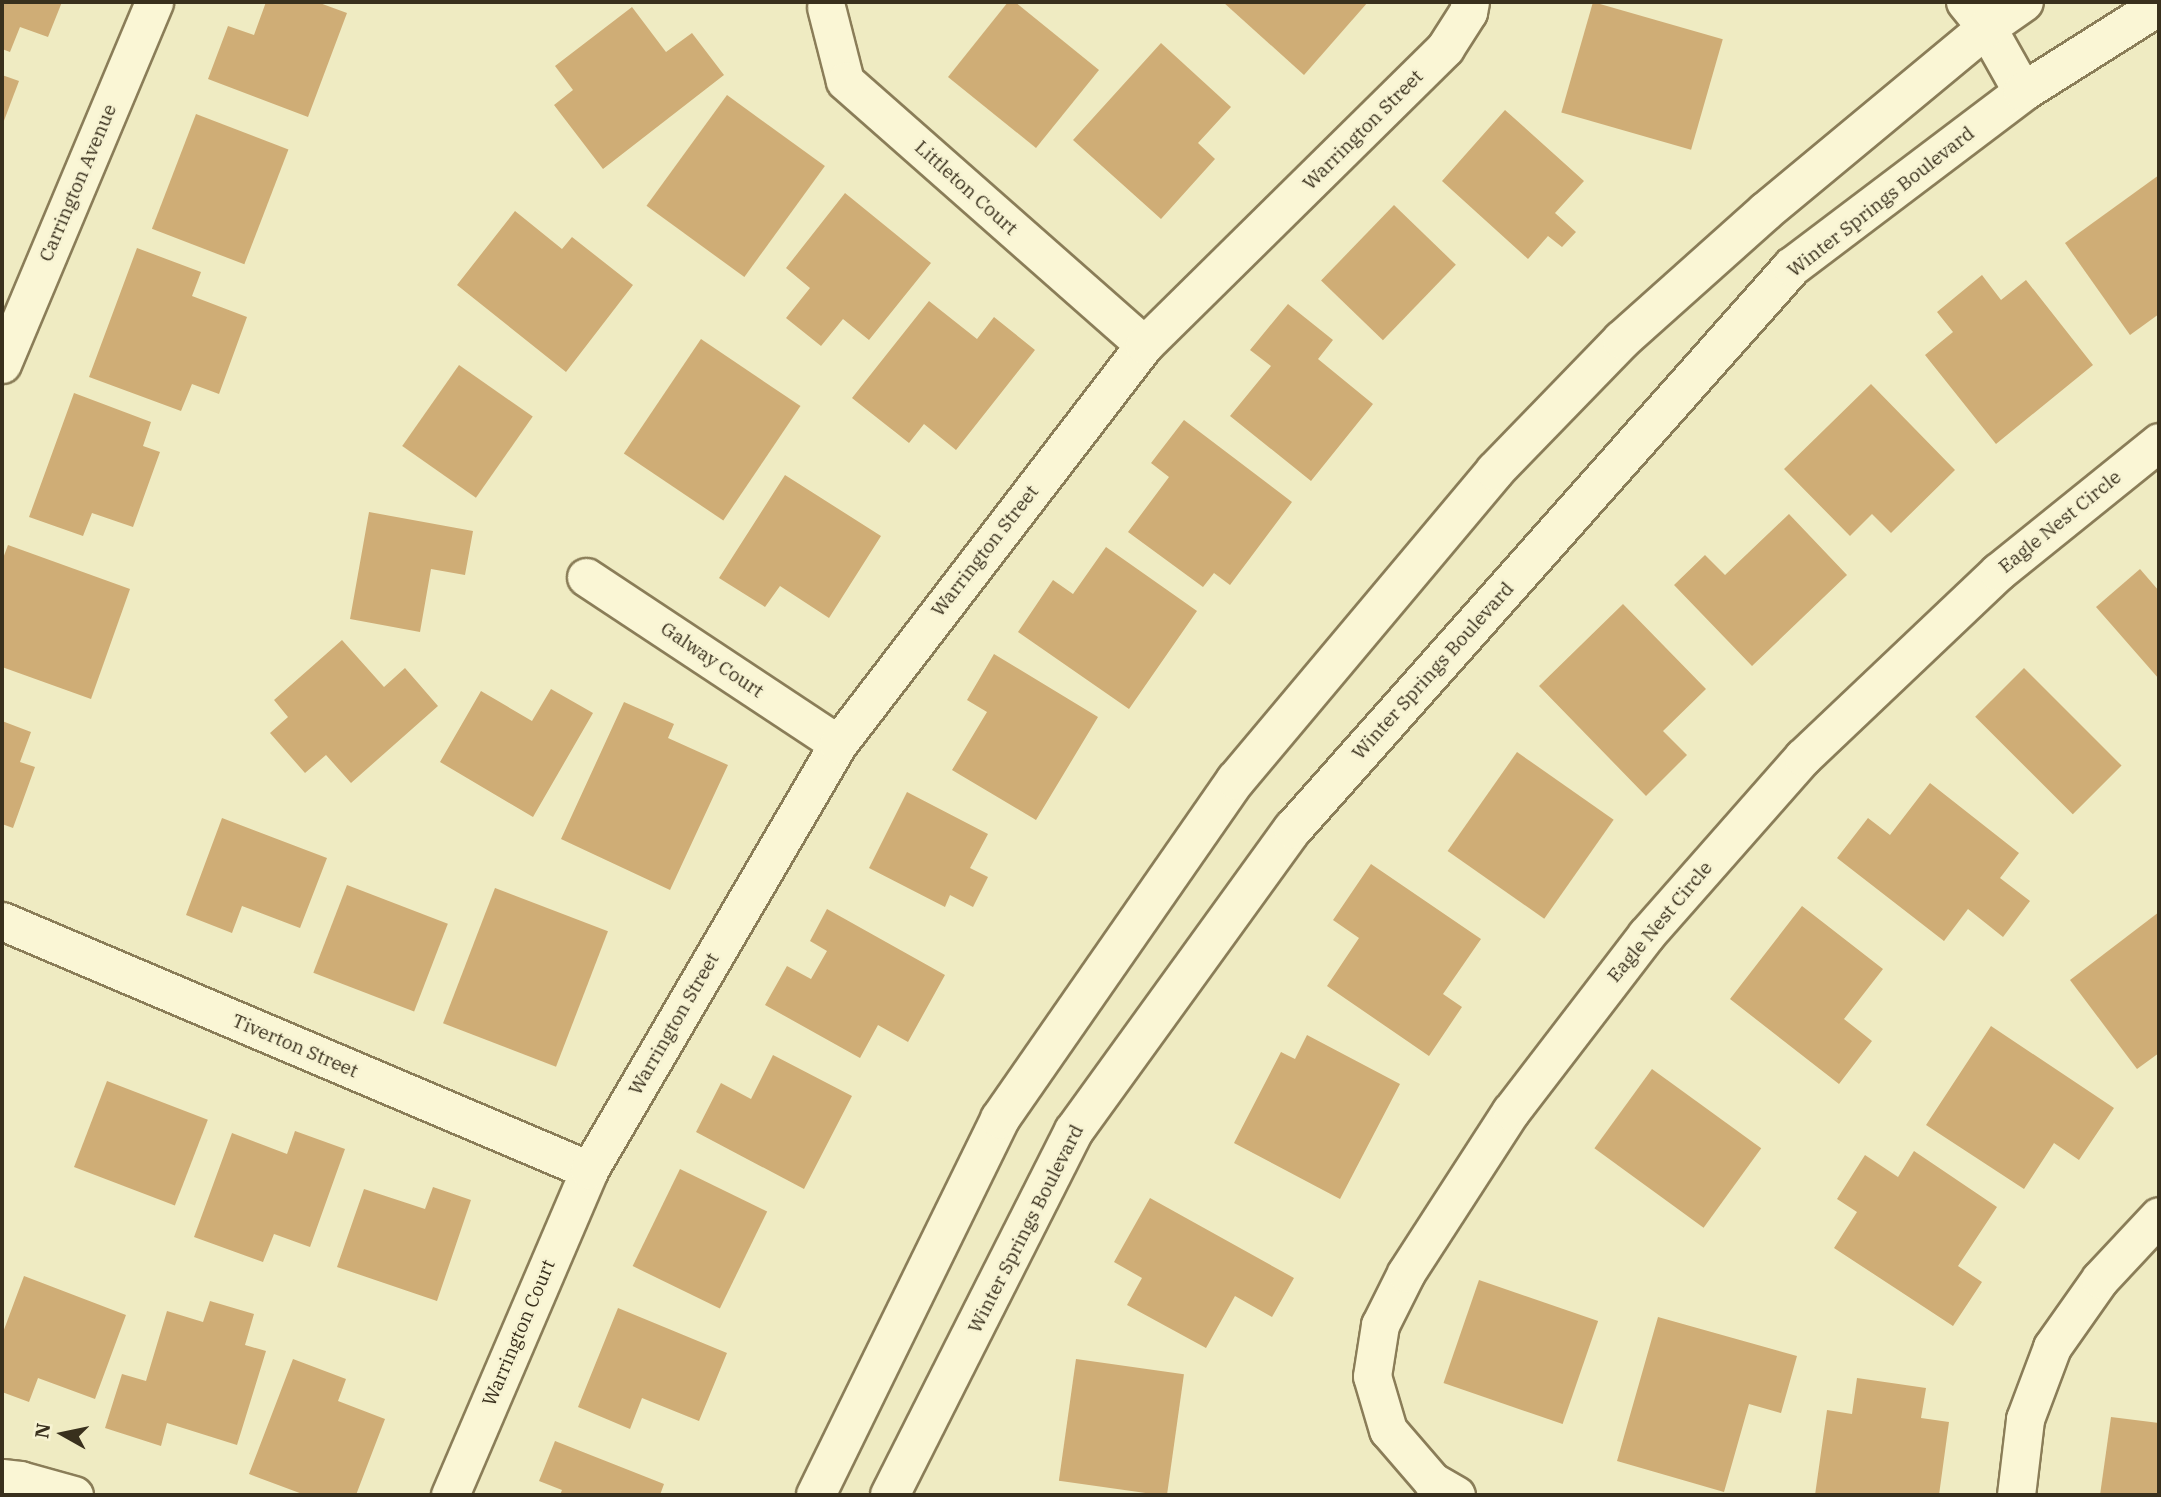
<!DOCTYPE html>
<html>
<head>
<meta charset="utf-8">
<style>
	body { margin:0 }
	#map { position:relative; width:2161px; height:1497px; overflow:hidden; background:#efebc2; font-family:"IBM Plex Serif",serif }
	div>[style] { position:absolute }
	.building>* { inset:0; background:#cfad76; transform-origin:0 0 }
	.roads { filter:drop-shadow(2px 0 #8a7d58) drop-shadow(-2px 0 #8a7d58) drop-shadow(0 2px #8a7d58) drop-shadow(0 -2px #8a7d58) }
	.minor>* { height:37px; margin:-18.5px; padding:0 18.5px; transform-origin:18.5px; border-radius:18.5px; background:#faf6d5 }
	.tertiary>* { height:38px; margin:-19px; padding:0 19px; transform-origin:19px; border-radius:19px; background:#faf6d5 }
	span { translate:-50% -50%; white-space:nowrap; text-align:center; line-height:1.15; -webkit-text-stroke:5px #f7f3d2; paint-order:stroke }
	.street-label { font-size:19px; color:#39301d }
	.frame { position:absolute; inset:0; border:4px solid #39301d; pointer-events:none }
	.north { position:absolute; left:28px; top:1399px; width:70px; height:70px; -webkit-text-stroke:5px #f7f3d2; paint-order:stroke; rotate:279deg; font-size:19px; font-weight:700; line-height:28px; text-align:center; color:#39301d }
	.north::after { content:''; display:block; margin:auto; width:24px; height:32px; background:#39301d; clip-path:polygon(50% 0,100% 100%,50% 72%,0 100%) }
</style>
</head>
<body>
<div id="map">
	<div class="building">
		<i style="clip-path:polygon(2px 2px,62px 2px,48px 37px,20px 27px,10px 52px,2px 49px)"></i>
		<i style="clip-path:polygon(266px 2px,317px 2px,347px 13px,308px 117px,208px 79px,228px 26px,254px 35px)"></i>
		<i style="clip-path:polygon(1008px 2px,1015px 2px,1099px 70px,1036px 148px,948px 77px)"></i>
		<i style="clip-path:polygon(1223px 2px,1368px 2px,1304px 75px)"></i>
		<i style="left:1593px;top:2px;width:135px;height:115px;rotate:16deg"></i>
		<i style="clip-path:polygon(632px 7px,666px 52px,692px 33px,724px 75px,603px 169px,554px 105px,573px 90px,555px 66px)"></i>
		<i style="clip-path:polygon(1161px 43px,1231px 107px,1198px 143px,1215px 159px,1161px 219px,1073px 140px)"></i>
		<i style="clip-path:polygon(2px 75px,19px 81px,2px 126px)"></i>
		<i style="left:727px;top:95px;width:121px;height:137px;rotate:36deg"></i>
		<i style="clip-path:polygon(1505px 110px,1584px 181px,1555px 213px,1576px 232px,1562px 247px,1548px 236px,1528px 259px,1442px 181px)"></i>
		<i style="left:196px;top:114px;width:99px;height:123px;rotate:21deg"></i>
		<i style="clip-path:polygon(2159px 175px,2159px 314px,2130px 335px,2065px 243px)"></i>
		<i style="clip-path:polygon(845px 193px,931px 263px,869px 340px,843px 319px,821px 346px,786px 318px,810px 288px,786px 268px)"></i>
		<i style="left:1394px;top:205px;width:86px;height:105px;rotate:44deg"></i>
		<i style="clip-path:polygon(515px 211px,562px 249px,572px 237px,633px 285px,566px 372px,457px 285px)"></i>
		<i style="clip-path:polygon(137px 248px,201px 272px,192px 296px,247px 317px,219px 394px,192px 384px,181px 411px,89px 377px)"></i>
		<i style="clip-path:polygon(1982px 275px,2001px 300px,2026px 280px,2093px 365px,1996px 444px,1925px 355px,1953px 332px,1937px 312px)"></i>
		<i style="clip-path:polygon(929px 301px,977px 339px,994px 317px,1035px 350px,956px 450px,924px 424px,909px 443px,852px 398px)"></i>
		<i style="clip-path:polygon(1288px 304px,1333px 340px,1318px 359px,1373px 404px,1311px 481px,1230px 416px,1271px 366px,1250px 350px)"></i>
		<i style="left:701px;top:339px;width:120px;height:138px;rotate:34deg"></i>
		<i style="left:459px;top:365px;width:90px;height:99px;rotate:35deg"></i>
		<i style="clip-path:polygon(1871px 384px,1955px 470px,1891px 533px,1872px 514px,1850px 536px,1784px 469px)"></i>
		<i style="clip-path:polygon(74px 393px,151px 422px,143px 446px,160px 452px,133px 527px,92px 513px,83px 536px,29px 517px)"></i>
		<i style="clip-path:polygon(1184px 420px,1292px 502px,1230px 585px,1214px 573px,1203px 587px,1128px 532px,1169px 477px,1151px 463px)"></i>
		<i style="clip-path:polygon(785px 475px,881px 536px,829px 618px,780px 586px,765px 607px,719px 578px)"></i>
		<i style="clip-path:polygon(369px 512px,473px 531px,465px 575px,431px 569px,420px 632px,350px 619px)"></i>
		<i style="clip-path:polygon(1789px 514px,1847px 575px,1752px 666px,1674px 585px,1705px 555px,1725px 575px)"></i>
		<i style="clip-path:polygon(8px 545px,130px 589px,91px 699px,2px 667px,2px 561px)"></i>
		<i style="clip-path:polygon(1106px 547px,1197px 611px,1129px 709px,1018px 632px,1053px 580px,1073px 594px)"></i>
		<i style="clip-path:polygon(2140px 569px,2159px 591px,2159px 679px,2096px 607px)"></i>
		<i style="clip-path:polygon(1623px 604px,1706px 689px,1663px 731px,1687px 755px,1646px 796px,1539px 686px)"></i>
		<i style="clip-path:polygon(342px 640px,384px 687px,405px 668px,438px 706px,351px 783px,326px 755px,305px 773px,270px 733px,288px 717px,274px 700px)"></i>
		<i style="clip-path:polygon(994px 654px,1098px 717px,1036px 820px,952px 770px,987px 712px,967px 700px)"></i>
		<i style="left:2024px;top:668px;width:138px;height:69px;rotate:45deg"></i>
		<i style="clip-path:polygon(551px 689px,593px 713px,533px 817px,440px 762px,481px 691px,532px 721px)"></i>
		<i style="clip-path:polygon(624px 702px,674px 724px,668px 738px,728px 765px,670px 890px,561px 839px)"></i>
		<i style="clip-path:polygon(2px 721px,31px 732px,20px 762px,35px 767px,13px 828px,2px 824px)"></i>
		<i style="left:1517px;top:752px;width:118px;height:121px;rotate:35deg"></i>
		<i style="clip-path:polygon(1930px 783px,2019px 853px,2000px 878px,2030px 901px,2003px 937px,1968px 909px,1944px 941px,1837px 858px,1868px 818px,1890px 835px)"></i>
		<i style="clip-path:polygon(907px 792px,988px 834px,970px 868px,988px 877px,973px 907px,950px 895px,945px 907px,869px 868px)"></i>
		<i style="clip-path:polygon(222px 818px,327px 858px,300px 928px,242px 906px,232px 933px,186px 915px)"></i>
		<i style="clip-path:polygon(1371px 864px,1481px 939px,1443px 994px,1462px 1007px,1429px 1056px,1327px 986px,1359px 938px,1333px 920px)"></i>
		<i style="left:347px;top:885px;width:108px;height:94px;rotate:21deg"></i>
		<i style="left:495px;top:888px;width:121px;height:145px;rotate:21deg"></i>
		<i style="clip-path:polygon(1802px 906px,1883px 969px,1844px 1019px,1872px 1041px,1839px 1084px,1730px 999px)"></i>
		<i style="clip-path:polygon(827px 909px,945px 975px,908px 1042px,878px 1025px,860px 1058px,765px 1005px,787px 966px,811px 979px,827px 951px,810px 941px)"></i>
		<i style="clip-path:polygon(2159px 912px,2159px 1053px,2137px 1069px,2070px 980px)"></i>
		<i style="clip-path:polygon(1991px 1026px,2114px 1108px,2079px 1160px,2054px 1143px,2024px 1189px,1926px 1125px)"></i>
		<i style="clip-path:polygon(1307px 1035px,1400px 1084px,1340px 1199px,1234px 1143px,1281px 1052px,1295px 1059px)"></i>
		<i style="clip-path:polygon(773px 1055px,852px 1096px,804px 1189px,696px 1132px,721px 1083px,751px 1099px)"></i>
		<i style="left:1652px;top:1069px;width:135px;height:98px;rotate:36deg"></i>
		<i style="left:107px;top:1081px;width:108px;height:92px;rotate:21deg"></i>
		<i style="clip-path:polygon(295px 1131px,345px 1149px,310px 1247px,274px 1234px,263px 1262px,194px 1237px,232px 1133px,287px 1154px)"></i>
		<i style="clip-path:polygon(1914px 1151px,1997px 1207px,1958px 1266px,1982px 1282px,1953px 1326px,1834px 1248px,1857px 1212px,1837px 1199px,1865px 1155px,1898px 1177px)"></i>
		<i style="left:680px;top:1169px;width:97px;height:108px;rotate:26deg"></i>
		<i style="clip-path:polygon(433px 1187px,471px 1200px,437px 1301px,337px 1267px,364px 1189px,425px 1209px)"></i>
		<i style="clip-path:polygon(1150px 1198px,1294px 1278px,1272px 1317px,1235px 1296px,1206px 1348px,1127px 1305px,1142px 1278px,1114px 1262px)"></i>
		<i style="clip-path:polygon(24px 1276px,126px 1315px,95px 1399px,38px 1378px,29px 1402px,2px 1392px,2px 1335px)"></i>
		<i style="left:1479px;top:1280px;width:126px;height:109px;rotate:19deg"></i>
		<i style="clip-path:polygon(210px 1301px,254px 1314px,245px 1345px,266px 1351px,237px 1445px,167px 1423px,161px 1446px,105px 1428px,122px 1374px,146px 1381px,167px 1311px,203px 1322px)"></i>
		<i style="clip-path:polygon(618px 1308px,727px 1353px,699px 1421px,642px 1398px,630px 1429px,578px 1407px)"></i>
		<i style="clip-path:polygon(1658px 1317px,1797px 1356px,1781px 1413px,1749px 1404px,1724px 1492px,1617px 1461px)"></i>
		<i style="clip-path:polygon(293px 1359px,346px 1379px,338px 1401px,385px 1419px,356px 1495px,305px 1495px,249px 1474px)"></i>
		<i style="left:1076px;top:1359px;width:109px;height:123px;rotate:8deg"></i>
		<i style="clip-path:polygon(1857px 1378px,1926px 1388px,1921px 1418px,1949px 1422px,1939px 1495px,1815px 1495px,1827px 1410px,1852px 1414px)"></i>
		<i style="clip-path:polygon(2111px 1417px,2159px 1423px,2159px 1495px,2100px 1495px)"></i>
		<i style="clip-path:polygon(555px 1441px,664px 1484px,660px 1495px,560px 1495px,562px 1490px,539px 1481px)"></i>
	</div>
	<div class="roads">
		<div class="minor">
			<i style="left:826px;top:7px;width:76px;rotate:75.6deg"></i>
			<i style="left:845px;top:81px;width:399px;rotate:41.4deg"></i>
			<i style="left:2px;top:364px;width:393px;rotate:-67.2deg"></i>
			<i style="left:586px;top:577px;width:302px;rotate:33.5deg"></i>
			<i style="left:2px;top:921px;width:638px;rotate:22.99deg"></i>
			<i style="left:2px;top:1478px;width:18px;rotate:6deg"></i>
			<i style="left:20px;top:1480px;width:56px;rotate:15.5deg"></i>
			<i style="left:450px;top:1495px;width:353px;rotate:-66.8deg"></i>
			<i style="left:589px;top:1170px;width:493px;rotate:-59.7deg"></i>
			<i style="left:838px;top:744px;width:503px;rotate:-52.51deg"></i>
			<i style="left:1144px;top:345px;width:423px;rotate:-44.6deg"></i>
			<i style="left:1445px;top:48px;width:43px;rotate:-57.4deg"></i>
			<i style="left:1468px;top:12px;width:10px;rotate:-79deg"></i>
			<i style="left:1456px;top:1495px;width:28px;rotate:-150deg"></i>
			<i style="left:1432px;top:1481px;width:67px;rotate:-130.8deg"></i>
			<i style="left:1388px;top:1430px;width:56px;rotate:-106.5deg"></i>
			<i style="left:1372px;top:1376px;width:52px;rotate:-81.1deg"></i>
			<i style="left:1380px;top:1325px;width:58px;rotate:-63.4deg"></i>
			<i style="left:1406px;top:1273px;width:193px;rotate:-57.1deg"></i>
			<i style="left:1511px;top:1111px;width:222px;rotate:-52.5deg"></i>
			<i style="left:1646px;top:935px;width:237px;rotate:-48.6deg"></i>
			<i style="left:1803px;top:757px;width:269px;rotate:-43.5deg"></i>
			<i style="left:1998px;top:572px;width:207px;rotate:-38.9deg"></i>
			<i style="left:2016px;top:1495px;width:77px;rotate:-83.2deg"></i>
			<i style="left:2025px;top:1419px;width:77px;rotate:-69.4deg"></i>
			<i style="left:2052px;top:1347px;width:83px;rotate:-54.8deg"></i>
			<i style="left:2100px;top:1279px;width:86px;rotate:-46.9deg"></i>
		</div>
		<div class="tertiary">
			<i style="left:1966px;top:2px;width:33px;rotate:51deg"></i>
			<i style="left:1987px;top:28px;width:73px;rotate:60.6deg"></i>
			<i style="left:816px;top:1495px;width:419px;rotate:-63.9deg"></i>
			<i style="left:1000px;top:1119px;width:413px;rotate:-55.2deg"></i>
			<i style="left:1236px;top:780px;width:403px;rotate:-50deg"></i>
			<i style="left:1495px;top:471px;width:182px;rotate:-45.9deg"></i>
			<i style="left:1622px;top:340px;width:192px;rotate:-41.8deg"></i>
			<i style="left:1765px;top:212px;width:288px;rotate:-39.7deg"></i>
			<i style="left:1987px;top:28px;width:45px;rotate:-35.1deg"></i>
			<i style="left:890px;top:1495px;width:408px;rotate:-63.2deg"></i>
			<i style="left:1074px;top:1131px;width:373px;rotate:-54.1deg"></i>
			<i style="left:1293px;top:829px;width:752px;rotate:-48.4deg"></i>
			<i style="left:1792px;top:267px;width:290px;rotate:-37.1deg"></i>
			<i style="left:2023px;top:92px;width:161px;rotate:-32.3deg"></i>
		</div>
	</div>
	<div class="street-label">
		<span style="left:1363px;top:130px;rotate:-45deg">Warrington Street</span>
		<span style="left:78px;top:183px;rotate:-67deg">Carrington Avenue</span>
		<span style="left:966px;top:188px;rotate:42deg">Littleton Court</span>
		<span style="left:1881px;top:202px;rotate:-38deg">Winter Springs Boulevard</span>
		<span style="left:2060px;top:522px;rotate:-39deg">Eagle Nest Circle</span>
		<span style="left:985px;top:551px;rotate:-52deg">Warrington Street</span>
		<span style="left:712px;top:660px;rotate:34deg">Galway Court</span>
		<span style="left:1433px;top:671px;rotate:-48deg">Winter Springs Boulevard</span>
		<span style="left:1660px;top:922px;rotate:-50deg">Eagle Nest Circle</span>
		<span style="left:674px;top:1024px;rotate:-60deg">Warrington Street</span>
		<span style="left:295px;top:1046px;rotate:23deg">Tiverton Street</span>
		<span style="left:1026px;top:1229px;rotate:-63deg">Winter Springs Boulevard</span>
		<span style="left:519px;top:1333px;rotate:-67deg">Warrington Court</span>
	</div>
	<div class="frame"></div>
	<div class="north">N</div>
</div>
</body>
</html>
